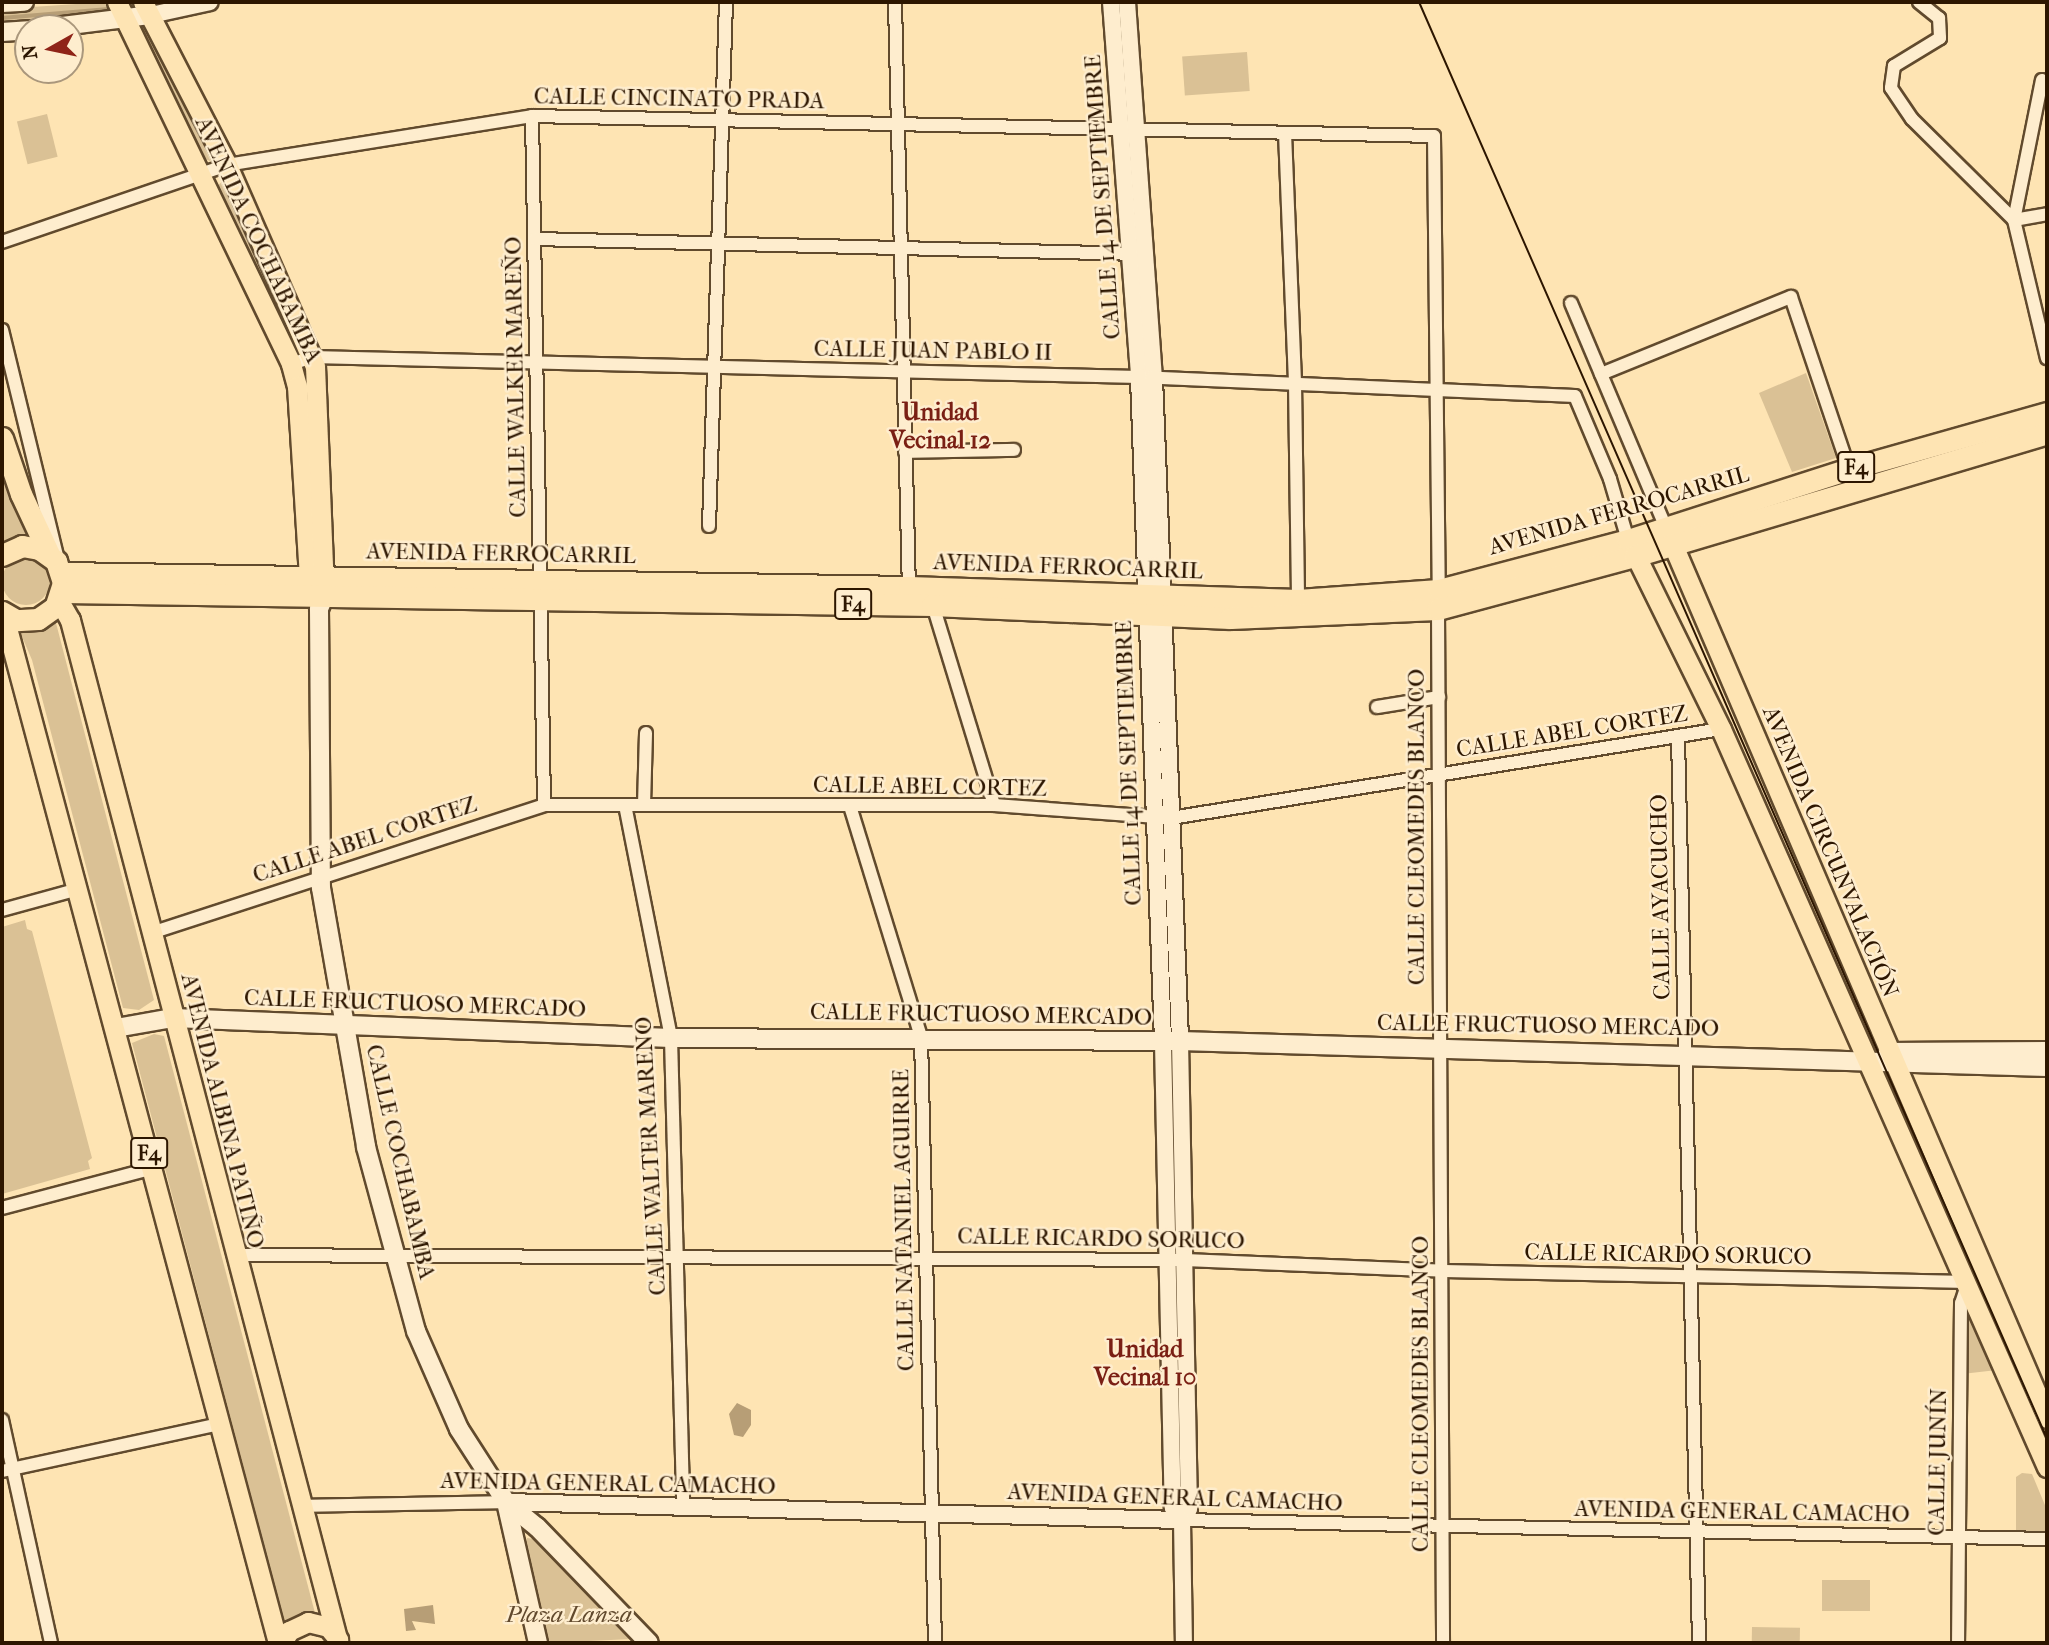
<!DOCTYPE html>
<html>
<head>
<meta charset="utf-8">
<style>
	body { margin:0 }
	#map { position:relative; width:2049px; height:1645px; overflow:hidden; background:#fee4b3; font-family:"IM FELL French Canon",serif }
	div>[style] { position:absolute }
	.green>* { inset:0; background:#dac195; transform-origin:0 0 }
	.round { border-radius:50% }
	.water>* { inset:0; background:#b79e76 }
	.stream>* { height:3.5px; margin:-1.75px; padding:0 1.75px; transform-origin:1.75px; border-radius:1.75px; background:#b79e76 }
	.roads { filter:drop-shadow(2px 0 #614a2d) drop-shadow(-2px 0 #614a2d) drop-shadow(0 2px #614a2d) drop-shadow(0 -2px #614a2d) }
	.minor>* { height:12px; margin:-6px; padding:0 6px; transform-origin:6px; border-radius:6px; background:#feedce }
	.tertiary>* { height:16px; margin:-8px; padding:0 8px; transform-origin:8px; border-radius:8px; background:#feedce }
	.secondary>* { height:18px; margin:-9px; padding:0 9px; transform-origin:9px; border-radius:9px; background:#feedce }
	.primary>* { height:19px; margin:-9.5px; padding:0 9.5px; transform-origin:9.5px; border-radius:9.5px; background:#fee4b3 }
	.trunk>* { height:21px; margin:-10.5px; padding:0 10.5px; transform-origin:10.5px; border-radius:10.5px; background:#fee4b3 }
	.tram>* { height:2px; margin:-1px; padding:0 1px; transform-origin:1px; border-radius:1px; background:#2d1600 }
	span { translate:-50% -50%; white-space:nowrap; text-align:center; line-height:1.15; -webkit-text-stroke:5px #feedce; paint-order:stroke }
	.shield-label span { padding:2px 5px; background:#feedce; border:2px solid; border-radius:5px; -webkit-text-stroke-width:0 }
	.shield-label { font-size:21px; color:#2d1600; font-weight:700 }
	.street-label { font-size:23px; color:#2d1600 }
	.park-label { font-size:23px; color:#61492d; font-style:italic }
	.neighbourhood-label { font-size:24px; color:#7a1f14; font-weight:700 }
	.frame { position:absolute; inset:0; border:4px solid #2d1600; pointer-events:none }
	.north { position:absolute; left:14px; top:14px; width:70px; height:70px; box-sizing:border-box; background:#feedce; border:2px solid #aa977c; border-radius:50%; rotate:261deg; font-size:19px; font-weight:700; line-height:28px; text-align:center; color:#2d1600 }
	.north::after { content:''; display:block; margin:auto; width:24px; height:32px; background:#8f2418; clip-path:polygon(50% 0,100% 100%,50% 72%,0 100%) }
</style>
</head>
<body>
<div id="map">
	<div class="green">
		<i style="clip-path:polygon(106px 2px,111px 14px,2px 24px,2px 9px)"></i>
		<i style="clip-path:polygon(144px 25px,213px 159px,210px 161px,205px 159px,140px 31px)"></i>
		<i style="left:1247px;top:52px;width:39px;height:65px;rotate:86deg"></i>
		<i style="left:47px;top:114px;width:44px;height:31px;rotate:76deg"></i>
		<i style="clip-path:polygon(223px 180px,297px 345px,294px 347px,217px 187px)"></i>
		<i style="clip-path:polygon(1806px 373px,1836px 458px,1792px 472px,1759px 393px)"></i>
		<i style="clip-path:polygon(2px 478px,28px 534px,3px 541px,2px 513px)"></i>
		<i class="round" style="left:2px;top:557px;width:48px;height:48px"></i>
		<i style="clip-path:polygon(56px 623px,154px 1000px,139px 1010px,123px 1008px,32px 660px,20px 632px)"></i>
		<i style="clip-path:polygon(25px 920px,27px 929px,32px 931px,92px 1158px,88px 1161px,90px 1169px,2px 1194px,2px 927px)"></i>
		<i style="clip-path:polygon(154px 1034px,164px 1036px,315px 1613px,284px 1621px,132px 1043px)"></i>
		<i style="clip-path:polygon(1966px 1308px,1997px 1370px,1962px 1374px)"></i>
		<i style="clip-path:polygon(2022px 1473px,2032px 1474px,2047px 1510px,2047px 1533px,2016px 1533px,2016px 1477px)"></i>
		<i style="clip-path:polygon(527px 1538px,534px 1539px,632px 1639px,546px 1643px,524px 1547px)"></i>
		<i style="left:1822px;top:1580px;width:48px;height:31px"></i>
		<i style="left:1752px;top:1627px;width:48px;height:16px;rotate:1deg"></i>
	</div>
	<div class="water">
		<i style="clip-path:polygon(737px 1403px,751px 1410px,751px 1425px,743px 1437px,734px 1435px,729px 1414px)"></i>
		<i style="clip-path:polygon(433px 1605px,435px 1624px,412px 1621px,416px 1630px,406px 1631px,404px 1609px)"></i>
	</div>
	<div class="stream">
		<i style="left:2px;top:18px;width:107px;rotate:-4.8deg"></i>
	</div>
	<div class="roads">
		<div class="minor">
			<i style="left:895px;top:2px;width:589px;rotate:88.64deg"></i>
			<i style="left:1919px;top:2px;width:26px;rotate:39deg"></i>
			<i style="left:1939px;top:18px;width:20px;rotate:87deg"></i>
			<i style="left:1940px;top:38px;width:54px;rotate:148.7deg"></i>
			<i style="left:1894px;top:66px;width:22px;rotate:98deg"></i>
			<i style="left:1891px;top:88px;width:37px;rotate:56deg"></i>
			<i style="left:1912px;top:119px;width:144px;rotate:44.7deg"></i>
			<i style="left:2042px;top:80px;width:143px;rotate:101.3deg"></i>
			<i style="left:2014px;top:220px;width:142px;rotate:76.6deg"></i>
			<i style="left:532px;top:116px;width:689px;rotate:89deg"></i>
			<i style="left:1285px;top:133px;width:249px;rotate:87.7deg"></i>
			<i style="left:1295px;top:382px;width:218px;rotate:89.2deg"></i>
			<i style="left:2014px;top:220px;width:34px;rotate:-10deg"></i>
			<i style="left:535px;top:239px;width:604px;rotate:1.42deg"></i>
			<i style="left:2px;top:242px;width:238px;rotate:-18.9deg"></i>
			<i style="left:227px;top:165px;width:309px;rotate:-9.1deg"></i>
			<i style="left:532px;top:116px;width:902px;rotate:1.27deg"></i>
			<i style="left:1434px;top:136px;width:454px;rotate:89.4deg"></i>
			<i style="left:1571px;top:303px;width:244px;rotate:67.1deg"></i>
			<i style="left:2px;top:330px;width:233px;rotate:76.3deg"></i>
			<i style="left:291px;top:364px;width:22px;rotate:-18deg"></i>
			<i style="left:312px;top:357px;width:827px;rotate:1.39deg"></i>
			<i style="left:1139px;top:377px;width:436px;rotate:2.5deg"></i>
			<i style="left:1575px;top:396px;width:90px;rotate:67.1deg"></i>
			<i style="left:1610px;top:479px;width:64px;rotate:73.6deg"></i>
			<i style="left:1601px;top:374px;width:205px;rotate:-22.1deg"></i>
			<i style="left:1791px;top:297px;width:182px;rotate:71.4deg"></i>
			<i style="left:905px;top:452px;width:109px;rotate:-1.1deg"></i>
			<i style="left:709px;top:526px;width:524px;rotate:-88.14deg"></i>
			<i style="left:932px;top:602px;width:212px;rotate:73deg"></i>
			<i style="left:1438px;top:609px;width:1034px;rotate:89.72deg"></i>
			<i style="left:1377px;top:707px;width:63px;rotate:-9.2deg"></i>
			<i style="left:1678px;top:737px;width:906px;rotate:88.67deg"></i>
			<i style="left:625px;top:805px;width:237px;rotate:78.8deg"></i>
			<i style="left:671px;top:1038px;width:471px;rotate:88.5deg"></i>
			<i style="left:644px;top:805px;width:72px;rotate:-88.4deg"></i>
			<i style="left:850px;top:806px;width:242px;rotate:72.9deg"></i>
			<i style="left:921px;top:1037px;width:606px;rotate:88.68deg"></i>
			<i style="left:2px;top:910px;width:79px;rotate:-15.4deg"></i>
			<i style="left:151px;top:933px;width:413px;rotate:-18deg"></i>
			<i style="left:544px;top:805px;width:450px"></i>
			<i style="left:994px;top:805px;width:177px;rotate:4.2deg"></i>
			<i style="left:1171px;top:818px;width:557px;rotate:-9.19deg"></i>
			<i style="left:2px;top:1208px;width:156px;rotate:-14.8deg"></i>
			<i style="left:234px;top:1255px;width:951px;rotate:0.3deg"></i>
			<i style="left:1185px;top:1260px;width:259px;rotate:2.4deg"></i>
			<i style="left:1444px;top:1271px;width:524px;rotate:1.2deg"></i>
			<i style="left:1968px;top:1282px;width:22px;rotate:108deg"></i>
			<i style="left:1961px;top:1303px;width:340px;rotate:90.5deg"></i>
			<i style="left:2px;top:1420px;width:228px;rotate:77.6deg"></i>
			<i style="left:2px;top:1471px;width:223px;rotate:-12.2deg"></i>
			<i style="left:302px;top:1506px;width:204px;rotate:-1.1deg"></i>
			<i style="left:1182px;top:1520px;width:865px;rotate:1.26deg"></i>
		</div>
		<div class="tertiary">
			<i style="left:1111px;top:2px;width:376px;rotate:85.7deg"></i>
			<i style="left:1139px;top:377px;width:665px;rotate:87.93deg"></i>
			<i style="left:1163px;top:1042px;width:466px;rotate:88.8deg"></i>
			<i style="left:1173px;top:1508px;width:15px;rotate:53deg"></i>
			<i style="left:1182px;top:1520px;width:123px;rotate:89.1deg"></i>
			<i style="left:1127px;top:2px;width:377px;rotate:85.9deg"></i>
			<i style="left:1154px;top:378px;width:664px;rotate:87.75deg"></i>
			<i style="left:1180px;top:1041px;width:468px;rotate:88.9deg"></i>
			<i style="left:1189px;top:1509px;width:13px;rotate:122deg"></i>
			<i style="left:151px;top:15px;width:60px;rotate:-12.4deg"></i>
			<i style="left:506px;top:1502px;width:676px;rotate:1.53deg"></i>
		</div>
		<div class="secondary">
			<i style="left:2px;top:3px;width:22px;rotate:-3deg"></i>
			<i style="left:46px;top:28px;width:106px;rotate:-7.1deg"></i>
			<i style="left:2px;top:32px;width:26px;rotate:-4deg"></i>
			<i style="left:324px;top:597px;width:13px;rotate:113deg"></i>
			<i style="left:319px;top:609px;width:279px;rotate:89.6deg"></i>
			<i style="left:321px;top:888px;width:263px;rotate:80.1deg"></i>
			<i style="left:366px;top:1147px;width:191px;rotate:74.8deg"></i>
			<i style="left:416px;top:1331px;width:107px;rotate:66.3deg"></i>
			<i style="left:459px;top:1429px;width:87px;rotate:57.2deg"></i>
			<i style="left:506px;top:1502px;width:40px;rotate:39deg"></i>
			<i style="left:537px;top:1527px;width:161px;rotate:46deg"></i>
			<i style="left:116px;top:1028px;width:58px;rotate:-10deg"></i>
			<i style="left:173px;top:1018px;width:498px;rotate:2.3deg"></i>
			<i style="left:671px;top:1038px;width:509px;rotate:0.34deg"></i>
			<i style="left:1180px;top:1041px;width:867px;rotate:1.72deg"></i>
			<i style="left:1888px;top:1052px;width:159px;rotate:-0.4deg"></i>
			<i style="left:506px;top:1502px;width:145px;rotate:77.2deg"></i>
		</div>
		<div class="primary">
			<i style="left:117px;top:2px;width:402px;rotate:64.3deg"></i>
			<i style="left:291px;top:364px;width:23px;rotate:75deg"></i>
			<i style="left:297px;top:386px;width:207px;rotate:86.4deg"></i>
			<i style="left:143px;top:2px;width:183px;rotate:62.7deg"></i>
			<i style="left:227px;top:165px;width:219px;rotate:66.4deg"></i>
			<i style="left:315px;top:366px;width:226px;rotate:87.7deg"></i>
			<i style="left:1667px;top:531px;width:965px;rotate:66.81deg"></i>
			<i style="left:1630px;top:544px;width:206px;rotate:63.8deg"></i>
			<i style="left:1721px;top:729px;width:807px;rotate:66.17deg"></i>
			<i style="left:59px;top:601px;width:22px;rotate:60deg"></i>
			<i style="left:70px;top:620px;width:1049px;rotate:75.31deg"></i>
			<i style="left:3px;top:613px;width:1066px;rotate:75.05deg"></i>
			<i style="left:282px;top:1643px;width:14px;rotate:-60deg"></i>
			<i style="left:289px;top:1631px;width:21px;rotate:-25deg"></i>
			<i style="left:308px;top:1622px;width:21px;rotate:14deg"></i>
			<i style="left:328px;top:1627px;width:16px;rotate:50deg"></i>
		</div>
		<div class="trunk">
			<i style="left:2px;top:438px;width:59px;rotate:71.3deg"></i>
			<i style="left:21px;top:494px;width:66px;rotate:65deg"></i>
			<i style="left:2px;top:555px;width:22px;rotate:-24deg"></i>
			<i style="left:22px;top:546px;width:17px;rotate:10deg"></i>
			<i style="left:39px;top:549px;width:21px;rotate:35deg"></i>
			<i style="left:56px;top:561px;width:23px;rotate:72deg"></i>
			<i style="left:63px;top:583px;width:25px;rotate:108deg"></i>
			<i style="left:55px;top:607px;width:21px;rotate:145deg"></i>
			<i style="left:38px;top:619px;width:22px;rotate:177deg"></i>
			<i style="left:16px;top:620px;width:16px;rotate:-150deg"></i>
			<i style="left:62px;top:573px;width:847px;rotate:0.95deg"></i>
			<i style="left:909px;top:587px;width:389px;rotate:1.9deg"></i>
			<i style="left:1298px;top:600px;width:141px;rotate:-4.1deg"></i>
			<i style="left:1439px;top:590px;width:196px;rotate:-14.8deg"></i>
			<i style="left:1628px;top:540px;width:232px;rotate:-17.8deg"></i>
			<i style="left:1849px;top:469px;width:206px;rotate:-15.8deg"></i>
			<i style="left:63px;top:592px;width:869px;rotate:0.86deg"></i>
			<i style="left:932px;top:605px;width:298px;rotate:2.5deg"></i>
			<i style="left:1230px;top:618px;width:208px;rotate:-2.5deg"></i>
			<i style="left:1438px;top:609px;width:204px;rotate:-15.1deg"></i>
			<i style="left:1635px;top:556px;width:430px;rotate:-16.6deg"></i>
		</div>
	</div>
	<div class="tram">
		<i style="left:1419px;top:2px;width:1568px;rotate:66.39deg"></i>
	</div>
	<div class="shield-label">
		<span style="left:1856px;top:467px">F4</span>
		<span style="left:853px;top:604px">F4</span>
		<span style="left:149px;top:1153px">F4</span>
	</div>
	<div class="street-label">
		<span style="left:679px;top:99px;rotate:1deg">CALLE CINCINATO PRADA</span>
		<span style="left:1103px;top:197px;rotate:-94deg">CALLE 14 DE SEPTIEMBRE</span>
		<span style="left:258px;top:240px;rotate:65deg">AVENIDA COCHABAMBA</span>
		<span style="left:933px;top:351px;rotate:1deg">CALLE JUAN PABLO II</span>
		<span style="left:516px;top:377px;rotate:-91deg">CALLE WALKER MAREÑO</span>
		<span style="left:1619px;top:511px;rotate:-16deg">AVENIDA FERROCARRIL</span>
		<span style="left:501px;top:554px;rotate:1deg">AVENIDA FERROCARRIL</span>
		<span style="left:1068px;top:567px;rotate:2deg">AVENIDA FERROCARRIL</span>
		<span style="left:1572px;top:732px;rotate:-9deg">CALLE ABEL CORTEZ</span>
		<span style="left:1129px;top:763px;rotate:-92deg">CALLE 14 DE SEPTIEMBRE</span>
		<span style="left:930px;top:787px;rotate:1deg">CALLE ABEL CORTEZ</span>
		<span style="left:1417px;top:827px;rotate:-90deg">CALLE CLEOMEDES BLANCO</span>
		<span style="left:365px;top:840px;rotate:-18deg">CALLE ABEL CORTEZ</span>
		<span style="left:1830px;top:852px;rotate:67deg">AVENIDA CIRCUNVALACIÓN</span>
		<span style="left:1661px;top:897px;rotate:-91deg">CALLE AYACUCHO</span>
		<span style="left:415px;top:1004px;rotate:2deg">CALLE FRUCTUOSO MERCADO</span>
		<span style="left:981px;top:1015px;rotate:1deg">CALLE FRUCTUOSO MERCADO</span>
		<span style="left:1548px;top:1026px;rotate:1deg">CALLE FRUCTUOSO MERCADO</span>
		<span style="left:222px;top:1111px;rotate:76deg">AVENIDA ALBINA PATIÑO</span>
		<span style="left:651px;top:1156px;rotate:-93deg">CALLE WALTER MARENO</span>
		<span style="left:400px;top:1162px;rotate:77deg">CALLE COCHABAMBA</span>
		<span style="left:904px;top:1220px;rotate:-91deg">CALLE NATANIEL AGUIRRE</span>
		<span style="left:1101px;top:1239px;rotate:1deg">CALLE RICARDO SORUCO</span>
		<span style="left:1668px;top:1255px;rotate:1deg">CALLE RICARDO SORUCO</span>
		<span style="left:1421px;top:1394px;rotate:-90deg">CALLE CLEOMEDES BLANCO</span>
		<span style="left:1938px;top:1462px;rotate:-89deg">CALLE JUNÍN</span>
		<span style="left:608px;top:1484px;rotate:1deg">AVENIDA GENERAL CAMACHO</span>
		<span style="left:1175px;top:1498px;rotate:2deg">AVENIDA GENERAL CAMACHO</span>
		<span style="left:1742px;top:1512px;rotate:1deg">AVENIDA GENERAL CAMACHO</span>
	</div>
	<div class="park-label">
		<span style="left:569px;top:1615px">Plaza Lanza</span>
	</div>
	<div class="neighbourhood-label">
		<span style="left:940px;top:427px">Unidad<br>Vecinal 12</span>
		<span style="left:1145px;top:1364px">Unidad<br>Vecinal 10</span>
	</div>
	<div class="frame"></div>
	<div class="north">N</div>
</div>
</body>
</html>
